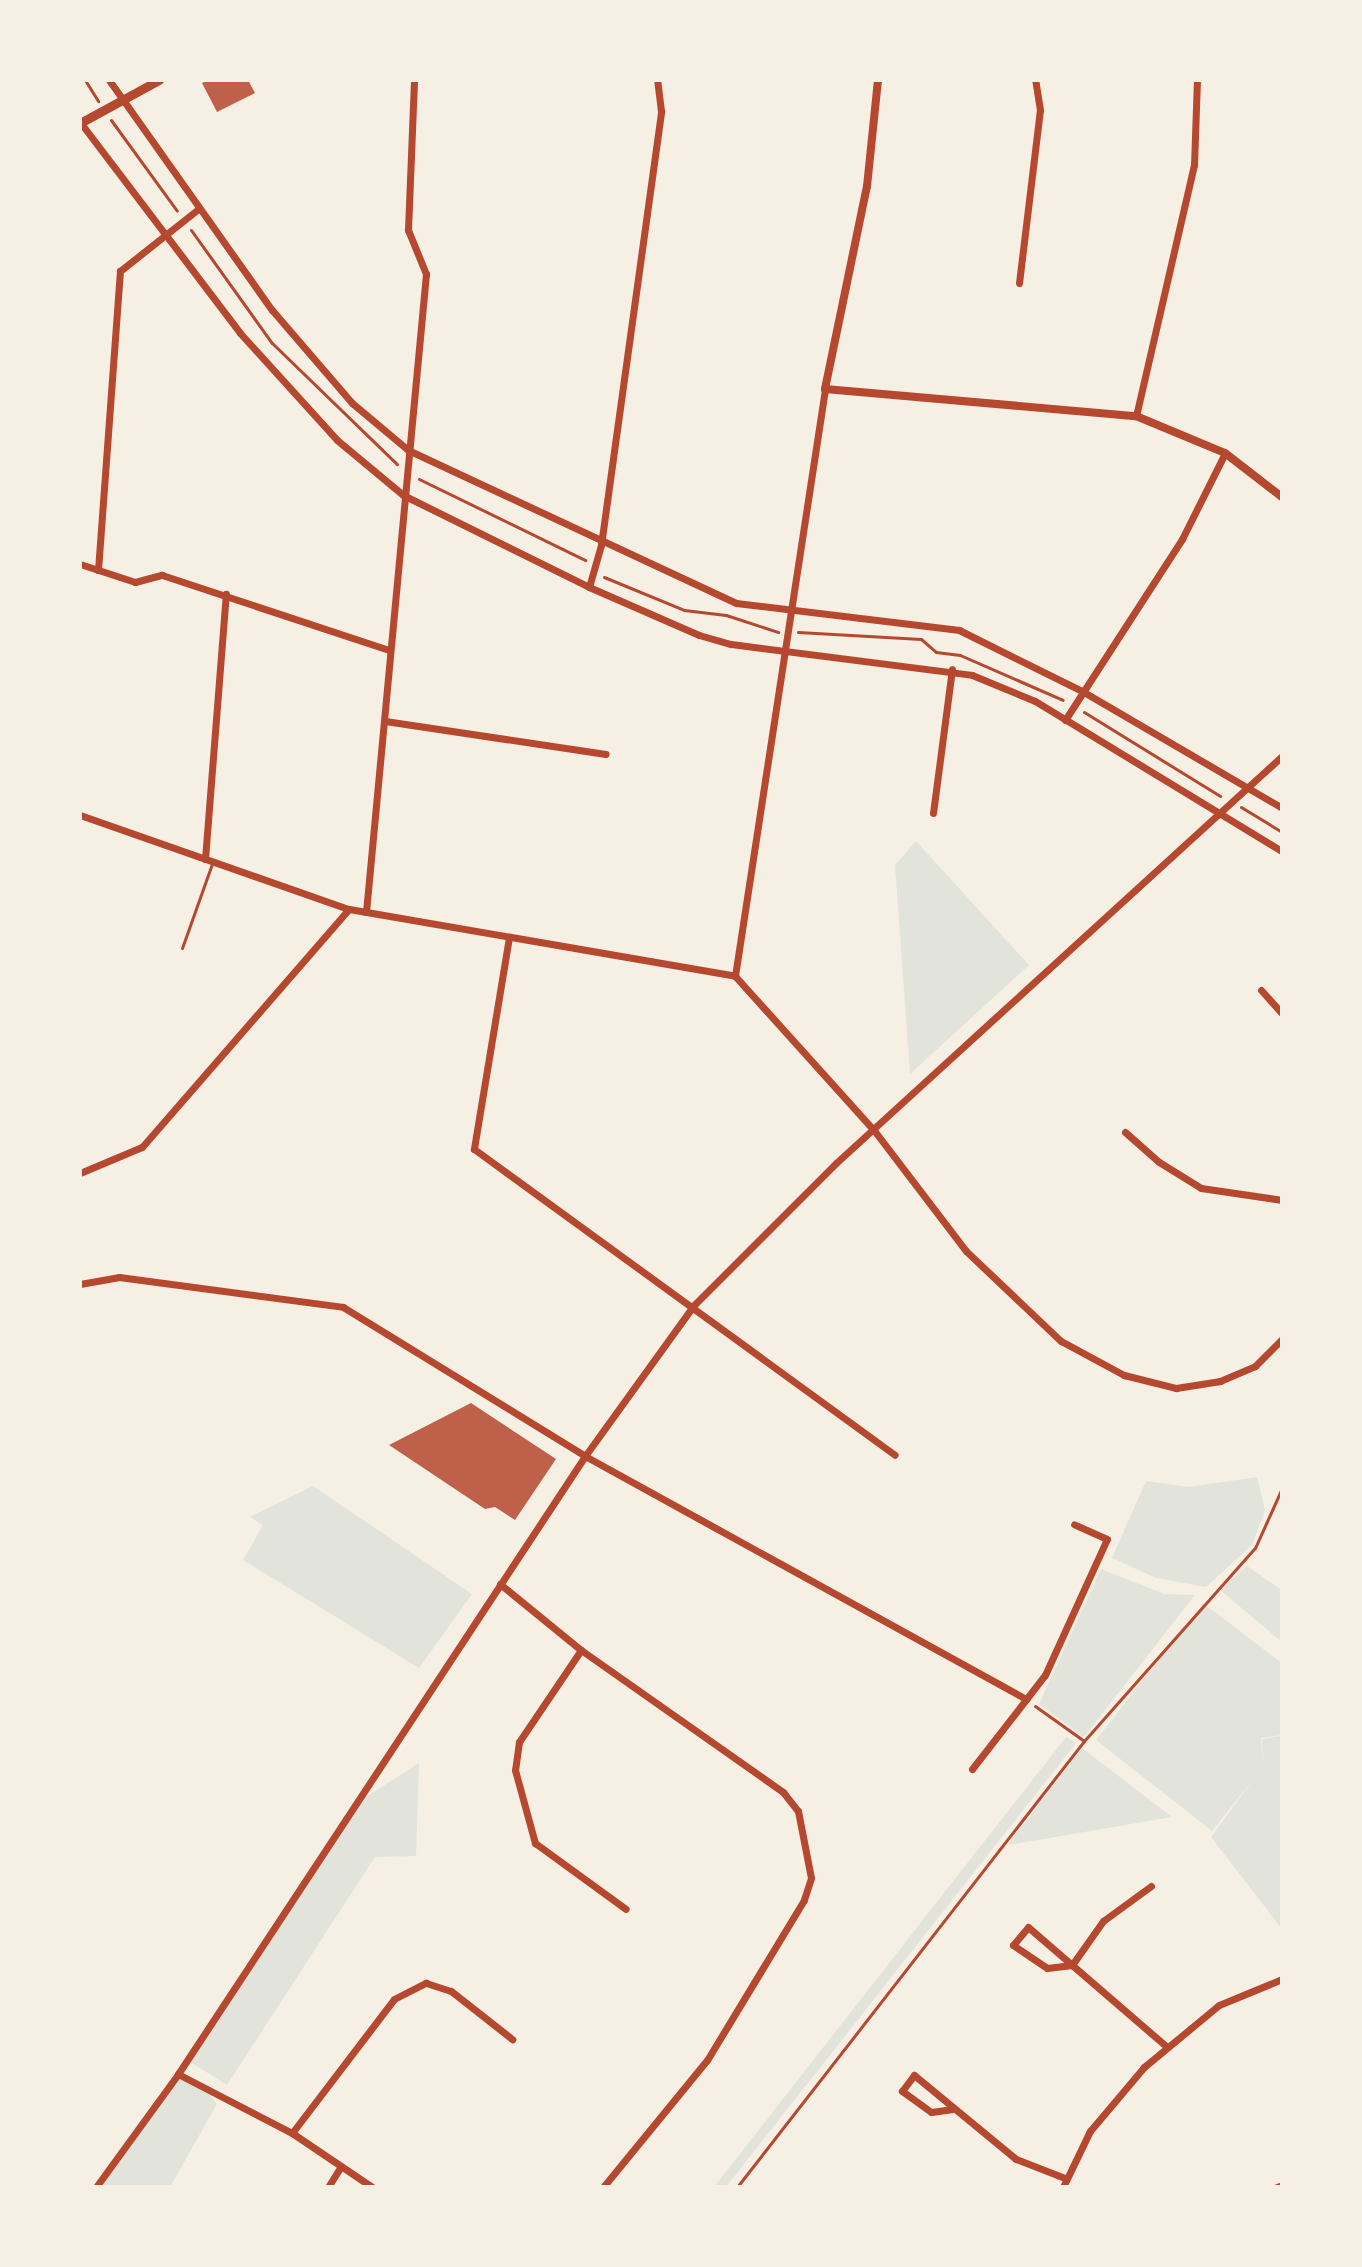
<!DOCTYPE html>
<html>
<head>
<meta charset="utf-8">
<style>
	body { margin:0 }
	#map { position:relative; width:1362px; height:2267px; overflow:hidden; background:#f6efe4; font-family:"Space Grotesk",sans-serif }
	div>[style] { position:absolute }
	.green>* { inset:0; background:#e2e4dc }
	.building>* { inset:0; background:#bf614a }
	.path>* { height:3px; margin:-1.5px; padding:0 1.5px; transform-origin:1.5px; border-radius:1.5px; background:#b5482f }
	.service>* { height:3px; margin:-1.5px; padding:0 1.5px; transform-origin:1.5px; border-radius:1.5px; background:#b5482f }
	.minor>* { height:7px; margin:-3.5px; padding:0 3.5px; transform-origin:3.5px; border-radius:3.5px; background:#b5482f }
	.tertiary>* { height:8px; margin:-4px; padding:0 4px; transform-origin:4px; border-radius:4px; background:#b5482f }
	.secondary>* { height:9px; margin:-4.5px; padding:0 4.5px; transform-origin:4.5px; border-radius:4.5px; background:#b5482f }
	span { translate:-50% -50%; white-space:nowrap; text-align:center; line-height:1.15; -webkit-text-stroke:8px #f6efe4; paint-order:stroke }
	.frame { position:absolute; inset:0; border:82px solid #f6efe4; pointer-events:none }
</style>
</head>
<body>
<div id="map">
	<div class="green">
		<i style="clip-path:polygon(916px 841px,1029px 965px,910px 1074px,895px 865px)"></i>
		<i style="clip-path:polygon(1257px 1477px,1265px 1510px,1252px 1545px,1206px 1587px,1156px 1578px,1112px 1558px,1146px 1481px,1189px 1487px)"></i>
		<i style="clip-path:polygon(313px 1486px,472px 1594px,419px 1668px,243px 1560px,263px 1525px,250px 1517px)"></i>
		<i style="clip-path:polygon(1247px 1566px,1282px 1590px,1282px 1642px,1220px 1590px)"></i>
		<i style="clip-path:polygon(1101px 1569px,1164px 1594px,1195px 1595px,1084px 1737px,1039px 1704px)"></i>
		<i style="clip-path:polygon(1203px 1603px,1282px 1663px,1282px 1735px,1261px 1738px,1263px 1766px,1262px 1739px,1282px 1736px,1282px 1929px,1211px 1837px,1255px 1777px,1212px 1831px,1096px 1740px)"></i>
		<i style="clip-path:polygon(1066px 1737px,1076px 1743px,726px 2187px,714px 2187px)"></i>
		<i style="clip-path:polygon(1082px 1748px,1172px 1817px,1008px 1845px)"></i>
		<i style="clip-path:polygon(419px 1763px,416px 1856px,375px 1857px,227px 2085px,187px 2060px,355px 1804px)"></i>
		<i style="clip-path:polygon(178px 2074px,204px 2088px,217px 2104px,170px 2187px,96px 2187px)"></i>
	</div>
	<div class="building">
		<i style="clip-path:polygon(208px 80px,248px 80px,255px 93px,217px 112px,202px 83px)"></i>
		<i style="clip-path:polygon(471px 1403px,556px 1459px,515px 1520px,495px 1507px,485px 1509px,389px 1445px)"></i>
	</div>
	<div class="path">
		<i style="left:85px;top:80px;width:25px;rotate:58deg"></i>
		<i style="left:111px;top:120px;width:112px;rotate:54deg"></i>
		<i style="left:191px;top:230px;width:139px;rotate:54.4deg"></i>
		<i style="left:272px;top:343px;width:174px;rotate:44.1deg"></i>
		<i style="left:419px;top:479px;width:185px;rotate:26deg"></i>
		<i style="left:604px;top:577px;width:87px;rotate:22.4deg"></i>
		<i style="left:684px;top:610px;width:42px;rotate:6.8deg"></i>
		<i style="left:726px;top:615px;width:55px;rotate:18.1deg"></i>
		<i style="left:798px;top:632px;width:123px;rotate:3.3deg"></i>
		<i style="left:921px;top:639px;width:20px;rotate:41deg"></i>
		<i style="left:936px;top:652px;width:24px;rotate:7deg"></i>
		<i style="left:960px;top:655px;width:112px;rotate:23.6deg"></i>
		<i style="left:1084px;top:712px;width:160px;rotate:31.7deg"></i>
		<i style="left:1241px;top:807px;width:48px;rotate:31.4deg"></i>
		<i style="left:1035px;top:1706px;width:60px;rotate:35.5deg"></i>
		<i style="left:737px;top:2187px;width:565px;rotate:-52.12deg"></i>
		<i style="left:1084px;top:1741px;width:258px;rotate:-48.5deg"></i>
		<i style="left:1255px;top:1548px;width:66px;rotate:-65.8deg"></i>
	</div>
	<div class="service">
		<i style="left:182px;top:948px;width:92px;rotate:-70.4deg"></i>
	</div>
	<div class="minor">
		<i style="left:109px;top:80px;width:282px;rotate:54.7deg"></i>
		<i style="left:272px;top:310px;width:123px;rotate:49.3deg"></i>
		<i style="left:352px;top:403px;width:73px;rotate:40deg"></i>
		<i style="left:408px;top:450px;width:362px;rotate:25deg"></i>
		<i style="left:736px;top:603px;width:225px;rotate:6.9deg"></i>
		<i style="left:959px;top:630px;width:137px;rotate:26.4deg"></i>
		<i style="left:1082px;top:691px;width:232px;rotate:30.3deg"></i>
		<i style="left:80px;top:122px;width:265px;rotate:52.8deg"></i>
		<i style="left:240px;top:333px;width:144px;rotate:47.8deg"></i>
		<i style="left:337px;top:440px;width:86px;rotate:39.8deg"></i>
		<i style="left:403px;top:495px;width:208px;rotate:26.3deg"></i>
		<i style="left:589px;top:587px;width:120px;rotate:23.6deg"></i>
		<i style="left:699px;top:635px;width:33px;rotate:16deg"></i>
		<i style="left:731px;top:644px;width:243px;rotate:7.3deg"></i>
		<i style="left:972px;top:675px;width:68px;rotate:22.4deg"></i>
		<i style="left:1035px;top:701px;width:289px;rotate:31.3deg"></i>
		<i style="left:1019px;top:283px;width:174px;rotate:-83.1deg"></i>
		<i style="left:1040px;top:110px;width:30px;rotate:-99deg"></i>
		<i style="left:1136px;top:416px;width:258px;rotate:-77deg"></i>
		<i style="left:1194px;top:165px;width:85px;rotate:-88deg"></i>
		<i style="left:80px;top:564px;width:58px;rotate:18.1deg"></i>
		<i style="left:135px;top:582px;width:28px;rotate:-15deg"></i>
		<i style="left:162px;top:575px;width:239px;rotate:18.3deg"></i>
		<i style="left:98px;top:570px;width:300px;rotate:-85.8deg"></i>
		<i style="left:120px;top:271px;width:98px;rotate:-38.4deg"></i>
		<i style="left:589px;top:587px;width:44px;rotate:-74.1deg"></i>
		<i style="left:601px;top:545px;width:438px;rotate:-82.1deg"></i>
		<i style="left:661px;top:111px;width:31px;rotate:-97deg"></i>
		<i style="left:1065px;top:720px;width:216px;rotate:-57.1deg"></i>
		<i style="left:1182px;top:539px;width:96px;rotate:-63.4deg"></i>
		<i style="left:385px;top:721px;width:223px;rotate:8.5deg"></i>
		<i style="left:933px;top:813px;width:145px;rotate:-82.5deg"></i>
		<i style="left:80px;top:815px;width:285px;rotate:19.3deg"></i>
		<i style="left:349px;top:909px;width:392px;rotate:9.8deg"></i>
		<i style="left:205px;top:859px;width:266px;rotate:-85.5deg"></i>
		<i style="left:366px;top:912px;width:641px;rotate:-84.63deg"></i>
		<i style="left:426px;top:274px;width:48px;rotate:-112.2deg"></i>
		<i style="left:408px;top:230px;width:150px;rotate:-87.7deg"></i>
		<i style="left:509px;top:937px;width:215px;rotate:99.4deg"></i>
		<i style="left:474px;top:1149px;width:520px;rotate:36.01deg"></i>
		<i style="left:735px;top:976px;width:206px;rotate:48deg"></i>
		<i style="left:873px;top:1129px;width:153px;rotate:52.7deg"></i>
		<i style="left:966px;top:1251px;width:131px;rotate:43.5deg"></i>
		<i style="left:1061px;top:1341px;width:72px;rotate:28.4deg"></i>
		<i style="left:1124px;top:1375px;width:54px;rotate:14deg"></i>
		<i style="left:1176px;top:1388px;width:45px;rotate:-9deg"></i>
		<i style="left:1220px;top:1381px;width:38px;rotate:-23deg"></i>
		<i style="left:1255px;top:1366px;width:38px;rotate:-45deg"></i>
		<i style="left:735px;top:976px;width:594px;rotate:-81.28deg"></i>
		<i style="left:1261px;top:990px;width:31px;rotate:48deg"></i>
		<i style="left:1125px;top:1132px;width:45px;rotate:41.4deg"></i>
		<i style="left:1159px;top:1162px;width:49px;rotate:31.8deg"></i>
		<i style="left:1201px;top:1188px;width:82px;rotate:8.4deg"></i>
		<i style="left:80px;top:1173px;width:67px;rotate:-22.8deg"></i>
		<i style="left:142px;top:1147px;width:315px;rotate:-49deg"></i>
		<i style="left:80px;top:1284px;width:40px;rotate:-10deg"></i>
		<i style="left:119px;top:1277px;width:226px;rotate:7.6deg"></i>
		<i style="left:343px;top:1307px;width:284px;rotate:31.6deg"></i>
		<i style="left:585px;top:1456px;width:504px;rotate:28.86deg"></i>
		<i style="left:500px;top:1584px;width:104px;rotate:39.2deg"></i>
		<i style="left:581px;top:1650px;width:247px;rotate:35.1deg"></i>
		<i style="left:783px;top:1792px;width:24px;rotate:52deg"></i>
		<i style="left:798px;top:1811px;width:68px;rotate:79deg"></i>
		<i style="left:811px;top:1878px;width:23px;rotate:108deg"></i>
		<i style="left:804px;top:1900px;width:187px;rotate:121.2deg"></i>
		<i style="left:707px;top:2060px;width:164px;rotate:129.3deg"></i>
		<i style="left:581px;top:1650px;width:111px;rotate:124deg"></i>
		<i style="left:519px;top:1742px;width:28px;rotate:98deg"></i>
		<i style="left:515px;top:1770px;width:76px;rotate:74.7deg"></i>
		<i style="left:535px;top:1843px;width:112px;rotate:36deg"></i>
		<i style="left:972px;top:1769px;width:119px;rotate:-52.2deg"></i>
		<i style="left:1045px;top:1675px;width:149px;rotate:-65.5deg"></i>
		<i style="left:1107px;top:1539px;width:36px;rotate:-156deg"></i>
		<i style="left:1151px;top:1886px;width:59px;rotate:143.9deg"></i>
		<i style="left:1103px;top:1921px;width:54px;rotate:125.2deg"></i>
		<i style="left:1072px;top:1965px;width:25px;rotate:173deg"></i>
		<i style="left:1047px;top:1968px;width:41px;rotate:-145.9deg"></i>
		<i style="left:1013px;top:1945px;width:23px;rotate:-50deg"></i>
		<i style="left:1028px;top:1927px;width:58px;rotate:40.8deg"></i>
		<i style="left:1072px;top:1965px;width:125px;rotate:40.8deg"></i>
		<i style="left:178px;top:2074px;width:128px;rotate:27.4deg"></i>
		<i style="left:292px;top:2133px;width:97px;rotate:34deg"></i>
		<i style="left:953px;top:2109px;width:22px;rotate:172deg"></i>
		<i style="left:931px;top:2112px;width:36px;rotate:-144deg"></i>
		<i style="left:902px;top:2091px;width:20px;rotate:-53deg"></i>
		<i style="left:914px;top:2075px;width:132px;rotate:39.5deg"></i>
		<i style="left:1016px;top:2159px;width:53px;rotate:21.2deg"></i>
		<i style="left:292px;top:2133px;width:168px;rotate:-52.7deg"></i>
		<i style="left:394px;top:1999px;width:36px;rotate:-27deg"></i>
		<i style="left:426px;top:1983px;width:26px;rotate:18deg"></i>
		<i style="left:451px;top:1991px;width:78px;rotate:38.2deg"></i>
		<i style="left:96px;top:2187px;width:140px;rotate:-54deg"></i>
		<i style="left:178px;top:2074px;width:740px;rotate:-56.63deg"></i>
		<i style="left:585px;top:1456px;width:186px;rotate:-54.2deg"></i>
		<i style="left:694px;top:1305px;width:201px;rotate:-45deg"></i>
		<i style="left:836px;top:1163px;width:604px;rotate:-42.38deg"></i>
		<i style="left:328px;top:2187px;width:22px;rotate:-58deg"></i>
		<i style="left:1063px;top:2187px;width:62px;rotate:-64.3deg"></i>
		<i style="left:1090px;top:2131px;width:84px;rotate:-49.8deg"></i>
		<i style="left:1144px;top:2067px;width:97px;rotate:-39.6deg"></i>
		<i style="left:1219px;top:2005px;width:68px;rotate:-22.4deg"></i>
		<i style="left:1277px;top:2187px;width:5px;rotate:-22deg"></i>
	</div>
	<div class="tertiary">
		<i style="left:878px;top:80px;width:107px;rotate:95.9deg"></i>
		<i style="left:867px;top:186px;width:207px;rotate:101.7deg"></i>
		<i style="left:825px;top:389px;width:312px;rotate:5deg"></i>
		<i style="left:1136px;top:416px;width:96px;rotate:22.6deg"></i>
		<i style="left:1225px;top:453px;width:72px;rotate:37.7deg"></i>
	</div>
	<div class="secondary">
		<i style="left:80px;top:123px;width:90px;rotate:-28.6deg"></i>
	</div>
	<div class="frame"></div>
</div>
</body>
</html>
